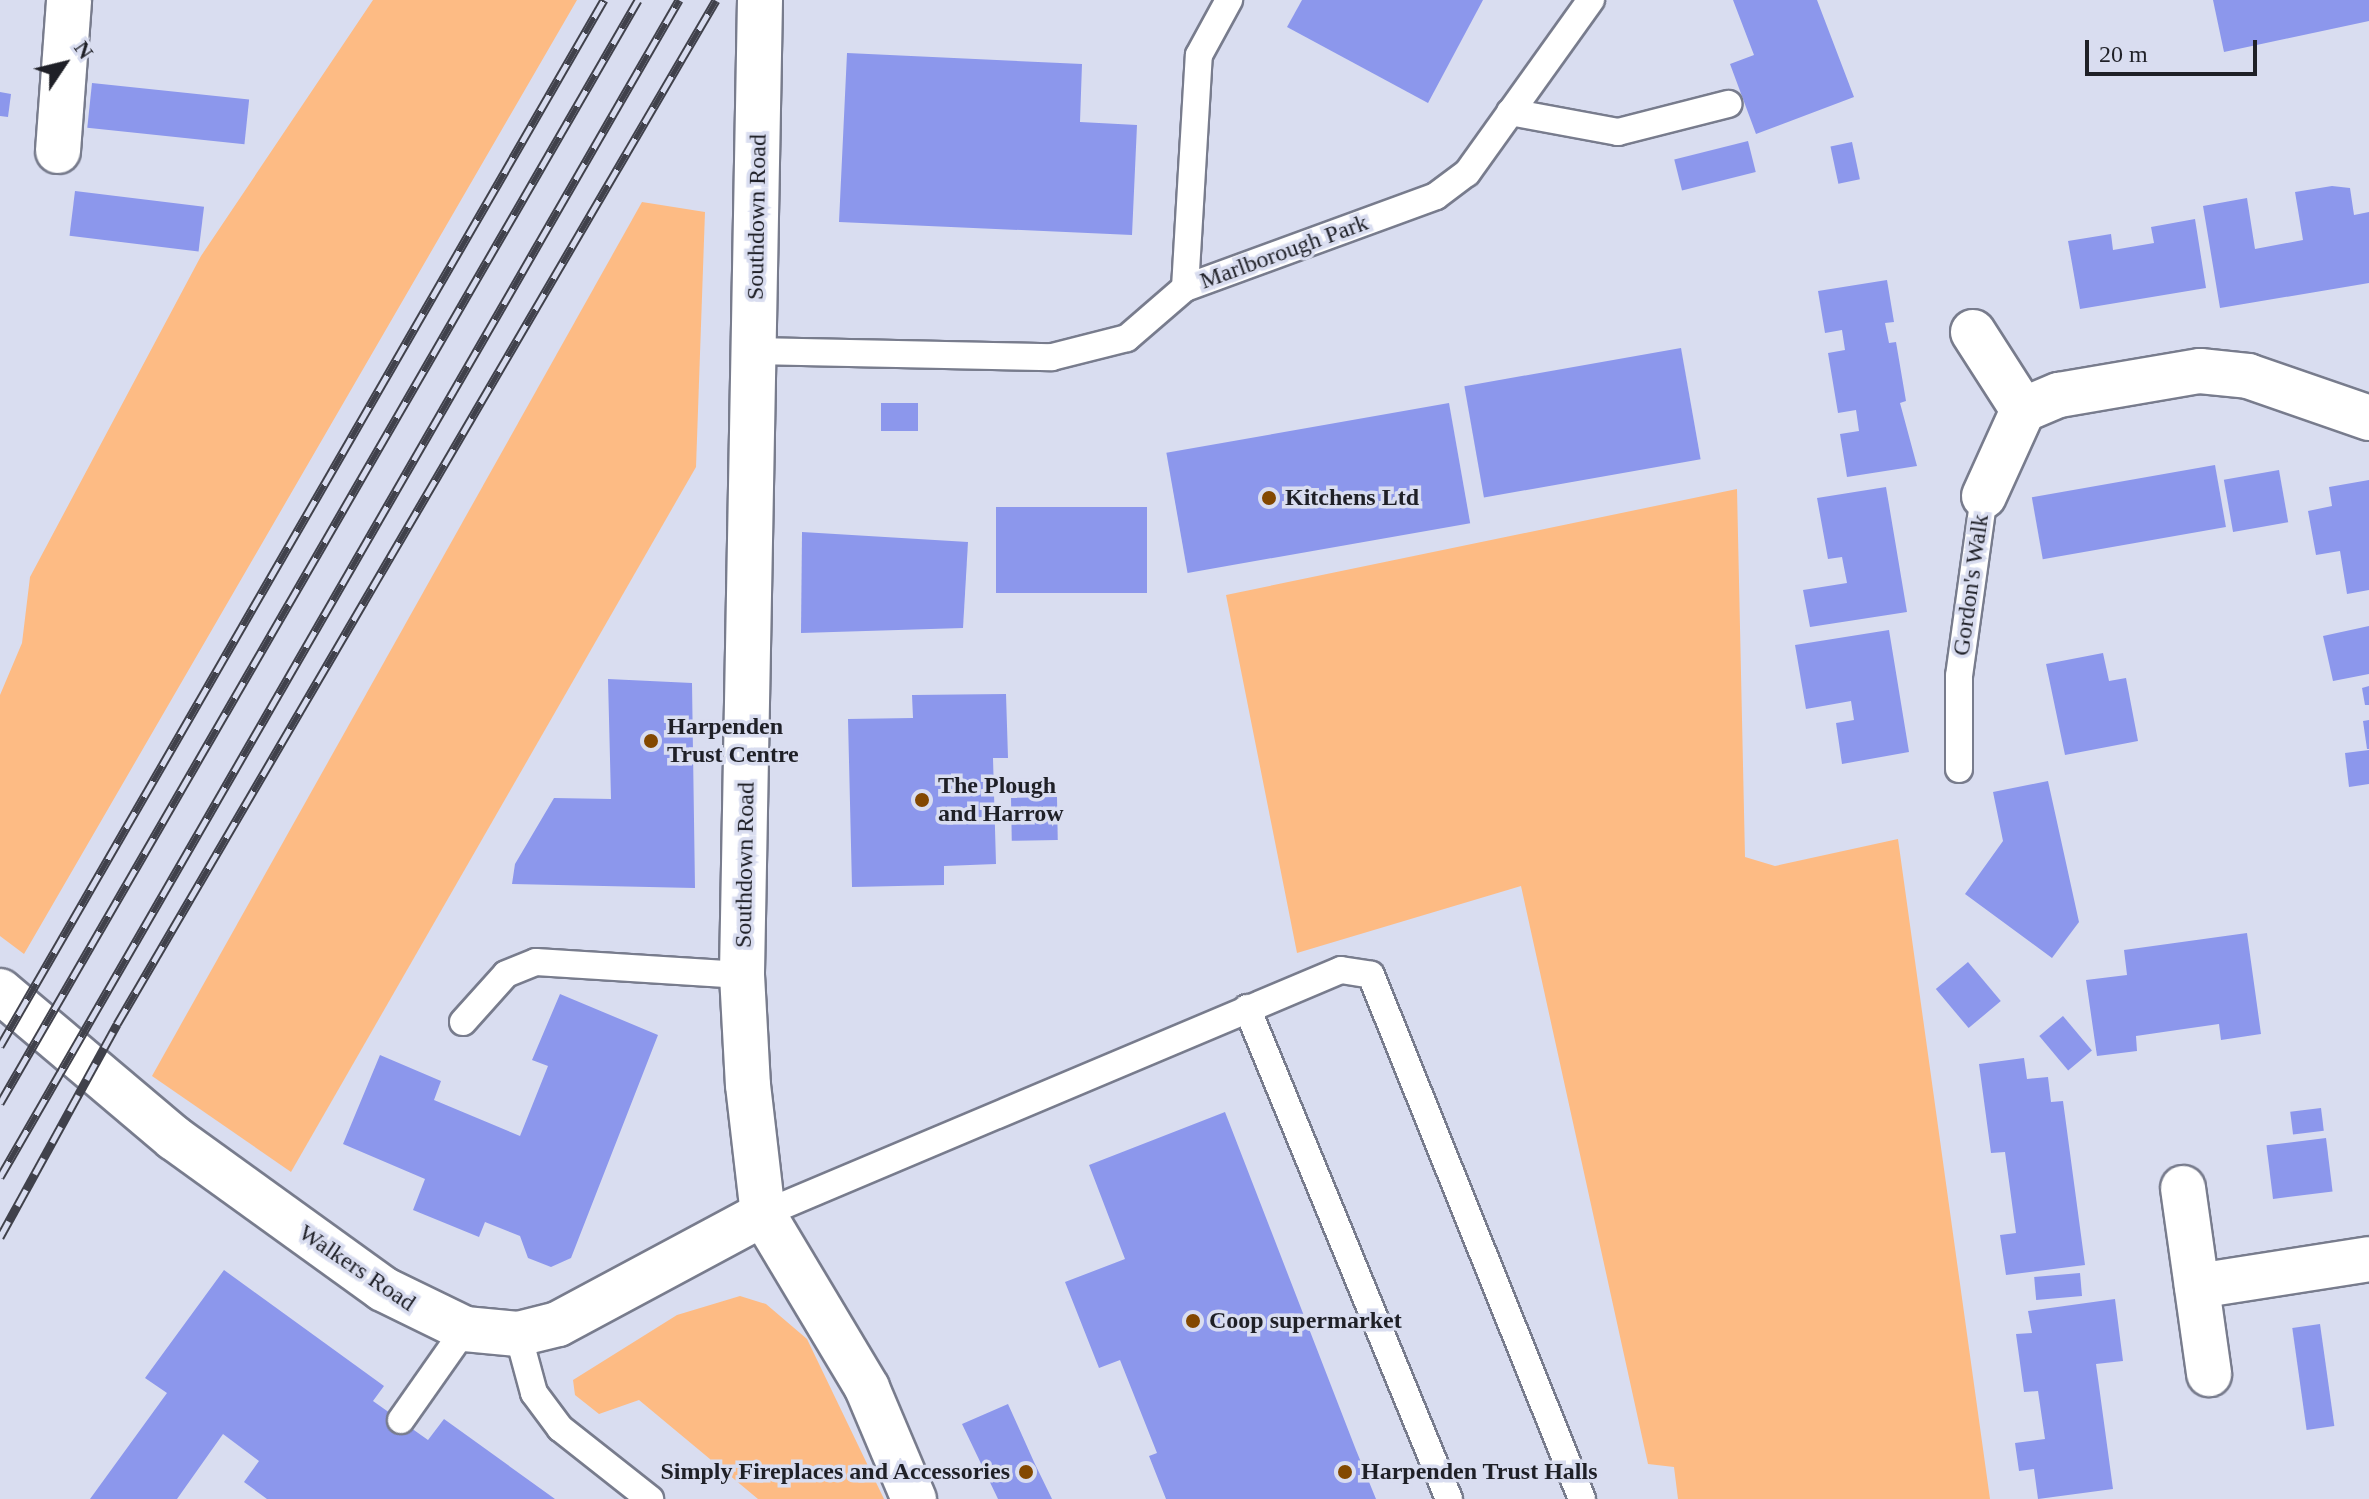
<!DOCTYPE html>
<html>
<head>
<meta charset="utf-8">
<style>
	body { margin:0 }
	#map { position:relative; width:2369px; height:1499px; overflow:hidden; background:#d9ddf0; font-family:"Times New Roman",serif }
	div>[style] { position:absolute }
	.green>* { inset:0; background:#fdbb84 }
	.building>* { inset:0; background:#8c97ec; transform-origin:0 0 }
	.roads { filter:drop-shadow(2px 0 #787c8d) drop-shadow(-2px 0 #787c8d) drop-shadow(0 2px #787c8d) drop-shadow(0 -2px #787c8d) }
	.lane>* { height:26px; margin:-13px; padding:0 13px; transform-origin:13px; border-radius:13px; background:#fff }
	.street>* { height:44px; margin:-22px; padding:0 22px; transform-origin:22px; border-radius:22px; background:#fff }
	.secondary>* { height:44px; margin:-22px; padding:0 22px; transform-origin:22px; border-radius:22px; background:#fff }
	.rail>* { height:9px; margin-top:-4.5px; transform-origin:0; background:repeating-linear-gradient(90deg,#d9ddf0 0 18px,#40414b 0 36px); box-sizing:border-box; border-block:2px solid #40414b }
	.dots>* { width:22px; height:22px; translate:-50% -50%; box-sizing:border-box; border:4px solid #d9ddf0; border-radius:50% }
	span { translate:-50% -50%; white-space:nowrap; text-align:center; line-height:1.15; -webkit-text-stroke:7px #d9ddf0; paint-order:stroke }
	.street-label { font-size:24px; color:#1f2027 }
	.poi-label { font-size:24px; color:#1f2027; font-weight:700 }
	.left { translate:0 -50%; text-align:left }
	.right { translate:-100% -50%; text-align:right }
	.north { position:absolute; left:24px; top:24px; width:80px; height:80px; -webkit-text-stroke:6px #d9ddf0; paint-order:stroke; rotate:55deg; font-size:22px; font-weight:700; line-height:32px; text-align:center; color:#1f2027 }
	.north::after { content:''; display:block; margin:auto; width:28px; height:36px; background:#1f2027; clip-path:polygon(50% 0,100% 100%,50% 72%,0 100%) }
	.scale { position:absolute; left:2085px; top:40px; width:172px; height:36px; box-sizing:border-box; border:4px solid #1f2027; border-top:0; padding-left:10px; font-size:24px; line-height:28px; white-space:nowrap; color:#1f2027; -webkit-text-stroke:6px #d9ddf0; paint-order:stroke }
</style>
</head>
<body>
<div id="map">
	<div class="green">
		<i style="clip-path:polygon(373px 0,577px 0,24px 954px,0 936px,0 695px,22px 643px,30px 577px,201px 256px)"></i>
		<i style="clip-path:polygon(642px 202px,705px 212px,696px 467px,291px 1172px,152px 1076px)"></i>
		<i style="clip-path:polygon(1737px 489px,1745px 857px,1775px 866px,1898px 839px,1990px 1499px,1678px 1499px,1674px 1467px,1648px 1464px,1521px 886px,1297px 953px,1226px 595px)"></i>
		<i style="clip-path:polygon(740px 1296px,766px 1304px,807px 1339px,884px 1499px,758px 1499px,639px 1400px,599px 1414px,575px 1395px,573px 1380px,677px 1315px)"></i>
	</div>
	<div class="building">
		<i style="clip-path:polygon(1302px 0,1483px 0,1428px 103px,1287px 27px)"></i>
		<i style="clip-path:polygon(1733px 0,1817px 0,1854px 97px,1756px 134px,1730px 64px,1754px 55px)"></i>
		<i style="clip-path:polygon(2213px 0,2369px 0,2369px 21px,2224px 52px)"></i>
		<i style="clip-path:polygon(847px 53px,1082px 64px,1080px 122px,1137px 125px,1132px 235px,839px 222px)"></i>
		<i style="left:92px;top:83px;width:158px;height:45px;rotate:6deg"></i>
		<i style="clip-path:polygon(0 92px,11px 94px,8px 117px,0 116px)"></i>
		<i style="left:1748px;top:141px;width:32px;height:76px;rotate:76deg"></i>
		<i style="left:1852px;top:142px;width:38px;height:22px;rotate:78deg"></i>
		<i style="clip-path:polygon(2332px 186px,2350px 188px,2354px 215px,2369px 212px,2369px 283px,2220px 308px,2203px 206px,2247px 198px,2255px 249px,2303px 240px,2295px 192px)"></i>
		<i style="left:75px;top:191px;width:130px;height:45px;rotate:7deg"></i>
		<i style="clip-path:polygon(2195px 219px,2206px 288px,2080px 309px,2068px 241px,2111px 234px,2113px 250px,2154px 243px,2151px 227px)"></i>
		<i style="clip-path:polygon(1887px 280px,1894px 322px,1885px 323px,1889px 343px,1896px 342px,1906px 401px,1900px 403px,1917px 466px,1847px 477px,1840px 434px,1859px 431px,1856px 410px,1838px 413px,1828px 353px,1845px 350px,1842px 330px,1825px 333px,1818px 291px)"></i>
		<i style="left:1681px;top:348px;width:113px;height:220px;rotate:80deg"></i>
		<i style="left:881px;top:403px;width:37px;height:28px"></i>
		<i style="left:1449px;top:403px;width:122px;height:287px;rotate:80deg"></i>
		<i style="left:2215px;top:465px;width:63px;height:186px;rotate:80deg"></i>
		<i style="left:2279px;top:470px;width:53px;height:56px;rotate:80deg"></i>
		<i style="clip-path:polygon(2369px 480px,2369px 590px,2347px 594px,2340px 551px,2316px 555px,2308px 511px,2332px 506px,2329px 487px)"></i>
		<i style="clip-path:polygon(1886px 487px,1907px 612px,1810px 627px,1803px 590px,1847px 583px,1842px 557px,1828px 559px,1817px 498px)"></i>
		<i style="left:996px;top:507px;width:151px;height:86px"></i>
		<i style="clip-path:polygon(802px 532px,968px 542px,963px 628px,801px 633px)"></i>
		<i style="clip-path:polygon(2369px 626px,2369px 674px,2333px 681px,2323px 636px)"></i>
		<i style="clip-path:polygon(1889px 630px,1909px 752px,1842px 764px,1836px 723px,1854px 720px,1851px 701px,1806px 709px,1795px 645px)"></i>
		<i style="clip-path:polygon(2103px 653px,2109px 681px,2126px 678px,2138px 741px,2065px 755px,2046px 664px)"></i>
		<i style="clip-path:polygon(608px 679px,692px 683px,695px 888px,512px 884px,515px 864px,554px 798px,611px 799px)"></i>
		<i style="clip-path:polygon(2369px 686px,2369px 705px,2365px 705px,2362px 688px)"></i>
		<i style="clip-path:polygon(1006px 694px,1008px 758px,993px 758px,996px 864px,944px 866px,944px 885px,852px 887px,848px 719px,913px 718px,912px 695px)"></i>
		<i style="clip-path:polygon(2369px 720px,2369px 749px,2367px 749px,2363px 721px)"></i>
		<i style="clip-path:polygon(2369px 750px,2369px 784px,2349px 787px,2345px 753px)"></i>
		<i style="clip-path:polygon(2048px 781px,2079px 922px,2052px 958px,1965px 894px,2003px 841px,1993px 792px)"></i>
		<i style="left:1057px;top:797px;width:43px;height:46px;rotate:89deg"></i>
		<i style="clip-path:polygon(2247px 933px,2261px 1034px,2221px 1040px,2219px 1024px,2177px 1030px,2136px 1036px,2137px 1051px,2097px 1056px,2086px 980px,2127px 975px,2124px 950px)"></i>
		<i style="left:1968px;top:962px;width:51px;height:42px;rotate:50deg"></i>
		<i style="clip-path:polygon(560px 994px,658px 1035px,571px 1258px,551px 1267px,528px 1258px,520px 1236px,485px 1222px,479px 1237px,413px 1210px,425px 1179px,343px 1144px,380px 1055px,441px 1081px,434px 1100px,520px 1136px,548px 1066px,532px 1060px)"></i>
		<i style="left:2063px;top:1016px;width:45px;height:31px;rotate:50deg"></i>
		<i style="clip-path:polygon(2024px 1058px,2027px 1079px,2048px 1077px,2051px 1102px,2063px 1101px,2085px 1265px,2006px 1275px,2000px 1235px,2016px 1233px,2005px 1152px,1991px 1153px,1979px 1064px)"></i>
		<i style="left:2321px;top:1108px;width:23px;height:31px;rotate:83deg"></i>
		<i style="clip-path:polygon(1225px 1112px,1356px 1450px,1376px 1499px,1166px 1499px,1149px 1456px,1157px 1453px,1120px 1360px,1099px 1368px,1065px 1282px,1125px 1259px,1089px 1165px)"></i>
		<i style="left:2326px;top:1138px;width:54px;height:60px;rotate:83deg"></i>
		<i style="clip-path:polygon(224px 1270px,384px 1386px,373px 1401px,428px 1440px,444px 1419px,555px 1499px,267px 1499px,244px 1482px,259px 1461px,223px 1434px,177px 1499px,90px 1499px,167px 1393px,145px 1378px)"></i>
		<i style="left:2080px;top:1273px;width:23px;height:46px;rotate:85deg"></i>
		<i style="clip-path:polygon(2115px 1299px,2123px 1361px,2096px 1364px,2113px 1489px,2038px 1499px,2034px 1469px,2019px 1471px,2015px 1443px,2045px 1439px,2038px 1391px,2024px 1392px,2016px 1334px,2032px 1333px,2028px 1311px)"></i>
		<i style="left:2320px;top:1324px;width:103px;height:28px;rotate:82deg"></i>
		<i style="clip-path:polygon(1008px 1404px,1034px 1462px,1052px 1499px,998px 1499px,962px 1424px)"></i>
	</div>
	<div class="roads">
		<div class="lane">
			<i style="left:1510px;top:112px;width:110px;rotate:10.5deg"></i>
			<i style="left:1618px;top:132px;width:114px;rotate:-14.3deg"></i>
			<i style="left:1185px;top:288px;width:233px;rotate:-86.6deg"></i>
			<i style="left:1199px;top:55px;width:63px;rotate:-61.4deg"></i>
			<i style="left:754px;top:351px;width:298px;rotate:1.2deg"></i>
			<i style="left:1052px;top:357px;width:77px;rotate:-14.2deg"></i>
			<i style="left:1127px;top:338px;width:77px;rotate:-40.8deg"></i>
			<i style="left:1185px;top:288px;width:267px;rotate:-20.1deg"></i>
			<i style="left:1436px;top:196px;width:39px;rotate:-37deg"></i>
			<i style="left:1467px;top:173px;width:213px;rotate:-54.4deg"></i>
			<i style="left:1959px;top:769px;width:93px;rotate:-90deg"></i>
			<i style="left:1959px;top:676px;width:182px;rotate:-82.1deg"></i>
			<i style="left:1247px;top:1008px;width:531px;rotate:67.64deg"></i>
			<i style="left:463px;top:1022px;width:64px;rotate:-48.1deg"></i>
			<i style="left:506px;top:974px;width:32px;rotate:-22deg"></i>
			<i style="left:536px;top:962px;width:206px;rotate:3.6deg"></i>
			<i style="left:763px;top:1214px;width:627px;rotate:-22.89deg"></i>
			<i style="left:1341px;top:970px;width:30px;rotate:9deg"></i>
			<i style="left:1371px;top:975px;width:565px;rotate:68.07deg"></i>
			<i style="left:518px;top:1334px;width:61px;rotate:74.8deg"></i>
			<i style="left:534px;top:1393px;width:44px;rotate:53.4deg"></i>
			<i style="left:560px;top:1428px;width:115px;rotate:38.3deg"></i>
			<i style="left:401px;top:1420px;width:111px;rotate:-54.9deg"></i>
		</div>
		<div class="street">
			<i style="left:58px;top:151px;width:151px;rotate:-85.8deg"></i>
			<i style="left:1973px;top:332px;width:93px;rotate:57.3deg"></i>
			<i style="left:1984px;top:496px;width:94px;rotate:-65.6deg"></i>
			<i style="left:2023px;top:410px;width:39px;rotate:-23deg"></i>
			<i style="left:2059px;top:395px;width:143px;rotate:-9.7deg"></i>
			<i style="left:2200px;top:371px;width:48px;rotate:5.9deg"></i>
			<i style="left:2248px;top:376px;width:128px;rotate:19.1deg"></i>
			<i style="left:2183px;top:1188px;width:188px;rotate:82deg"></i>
			<i style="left:2197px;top:1286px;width:174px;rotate:-8.9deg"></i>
		</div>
		<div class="secondary">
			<i style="left:760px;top:0;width:975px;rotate:91.06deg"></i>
			<i style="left:742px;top:975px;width:110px;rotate:86.9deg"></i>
			<i style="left:748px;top:1085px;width:130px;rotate:83.4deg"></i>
			<i style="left:763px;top:1214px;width:203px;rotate:59.1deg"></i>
			<i style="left:867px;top:1388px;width:121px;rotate:67.1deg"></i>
			<i style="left:0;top:991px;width:228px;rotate:40.2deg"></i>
			<i style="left:174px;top:1138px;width:258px;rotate:35.8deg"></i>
			<i style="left:383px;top:1289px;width:91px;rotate:26deg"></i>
			<i style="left:465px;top:1329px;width:53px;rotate:5.4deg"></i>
			<i style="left:518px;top:1334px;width:41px;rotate:-14deg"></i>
			<i style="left:558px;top:1324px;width:233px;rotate:-28.2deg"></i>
		</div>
	</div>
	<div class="rail">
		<i style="left:0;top:1046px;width:1208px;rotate:-60deg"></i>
		<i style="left:0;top:1103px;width:1274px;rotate:-59.95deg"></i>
		<i style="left:0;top:1177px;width:1359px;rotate:-60.02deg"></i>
		<i style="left:0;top:1237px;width:243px;rotate:-61.2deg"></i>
		<i style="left:117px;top:1024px;width:1186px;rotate:-59.67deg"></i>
	</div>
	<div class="dots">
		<i style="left:1269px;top:498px;background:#834800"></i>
		<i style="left:651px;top:741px;background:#834800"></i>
		<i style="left:922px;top:800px;background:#834800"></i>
		<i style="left:1193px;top:1321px;background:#834800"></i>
		<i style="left:1026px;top:1472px;background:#834800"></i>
		<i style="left:1345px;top:1472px;background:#834800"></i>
	</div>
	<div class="street-label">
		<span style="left:757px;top:217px;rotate:-89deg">Southdown Road</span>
		<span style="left:1284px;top:252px;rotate:-20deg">Marlborough Park</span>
		<span style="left:1971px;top:585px;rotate:-82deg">Gordon's Walk</span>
		<span style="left:745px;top:865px;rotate:-89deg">Southdown Road</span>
		<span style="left:357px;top:1268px;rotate:34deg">Walkers Road</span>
	</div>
	<div class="poi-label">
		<span class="left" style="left:1285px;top:498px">Kitchens Ltd</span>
		<span class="left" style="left:667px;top:741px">Harpenden<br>Trust Centre</span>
		<span class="left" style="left:938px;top:800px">The Plough<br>and Harrow</span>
		<span class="left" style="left:1209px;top:1321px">Coop supermarket</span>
		<span class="right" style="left:1010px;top:1472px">Simply Fireplaces and Accessories</span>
		<span class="left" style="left:1361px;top:1472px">Harpenden Trust Halls</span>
	</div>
	<div class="north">N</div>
	<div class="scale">20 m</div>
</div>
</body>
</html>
